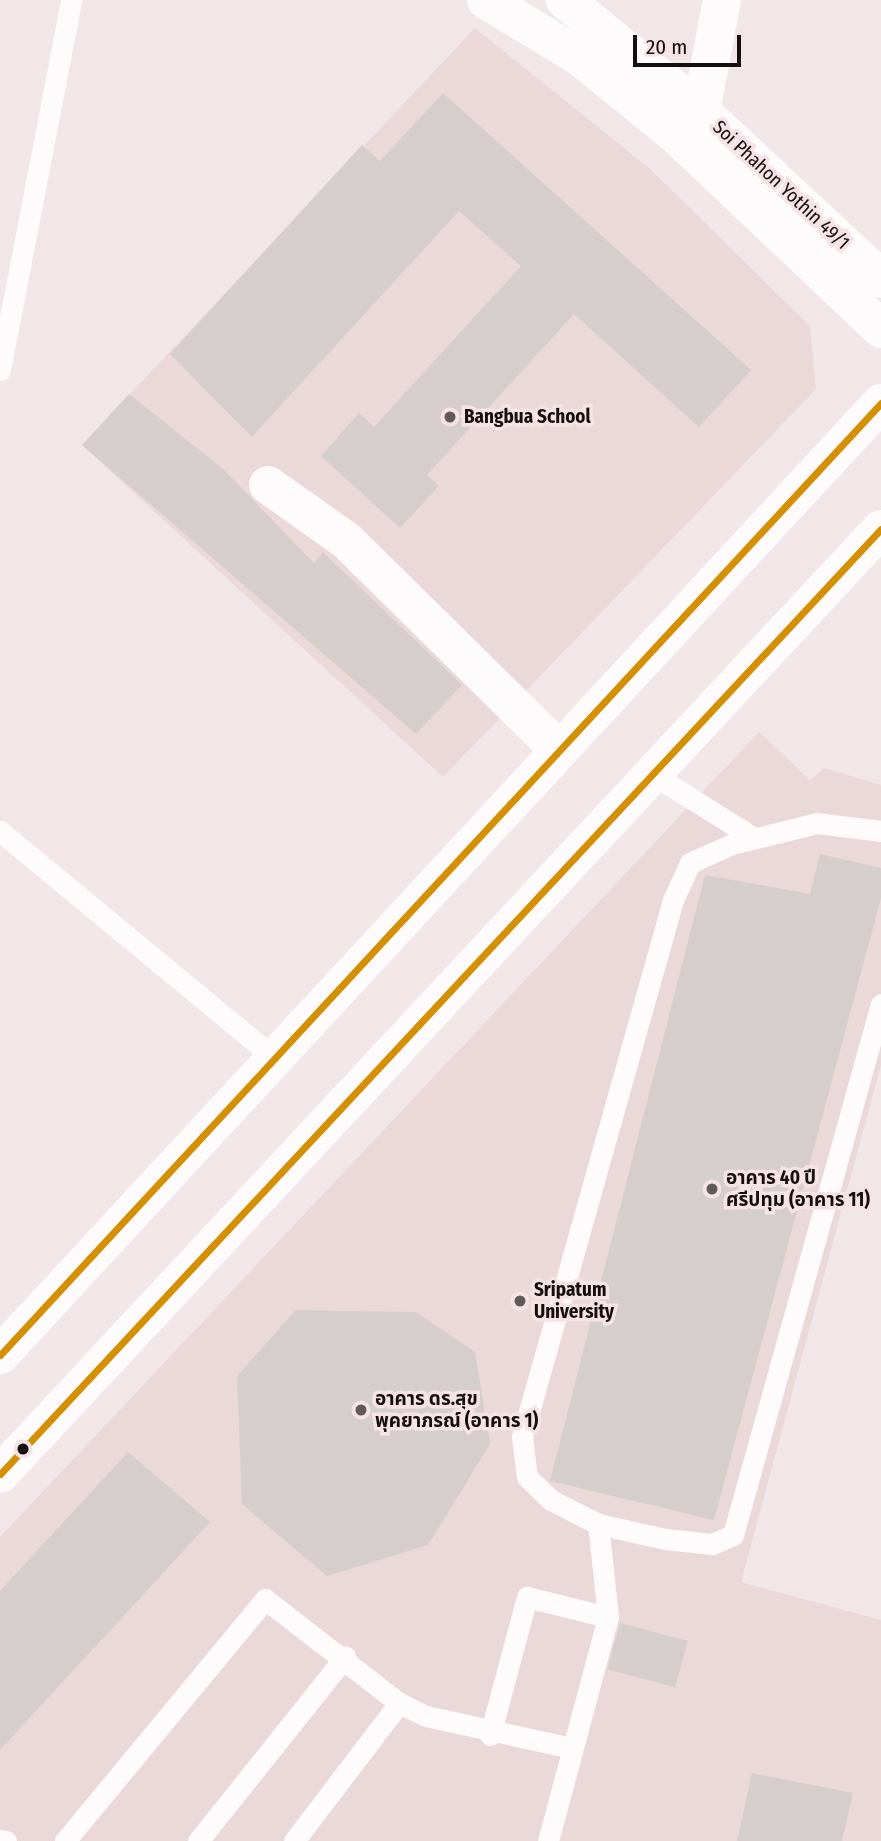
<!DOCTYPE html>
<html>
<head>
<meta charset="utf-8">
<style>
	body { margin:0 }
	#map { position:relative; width:881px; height:1841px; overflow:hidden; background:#f2e7e8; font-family:"Fira Sans Condensed","Noto Sans Thai",sans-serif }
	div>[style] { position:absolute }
	.built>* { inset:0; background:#ebd8d9 }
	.building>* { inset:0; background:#d6cecd; transform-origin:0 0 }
	.service>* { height:21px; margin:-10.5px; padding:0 10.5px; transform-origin:10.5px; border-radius:10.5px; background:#fdfbfc }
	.minor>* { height:38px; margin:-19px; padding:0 19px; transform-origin:19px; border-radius:19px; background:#fdfbfc }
	.secondary>* { height:38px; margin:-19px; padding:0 19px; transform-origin:19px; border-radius:19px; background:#fdfbfc }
	.primary>* { height:38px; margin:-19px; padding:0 19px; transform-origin:19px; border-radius:19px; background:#fdfbfc }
	.bus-1>* { height:7px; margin:-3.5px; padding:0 3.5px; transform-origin:3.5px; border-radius:3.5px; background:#d58f02 }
	.dots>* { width:19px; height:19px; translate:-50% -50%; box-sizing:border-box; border:4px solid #f6e3e4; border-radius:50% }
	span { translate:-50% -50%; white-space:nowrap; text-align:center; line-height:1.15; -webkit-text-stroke:7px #f6e3e4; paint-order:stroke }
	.street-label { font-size:19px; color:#140e0e }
	.poi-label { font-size:19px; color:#140e0e; font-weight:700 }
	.left { translate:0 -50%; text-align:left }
	.scale { position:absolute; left:633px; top:35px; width:108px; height:32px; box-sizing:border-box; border:4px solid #140e0e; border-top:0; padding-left:9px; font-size:21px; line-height:24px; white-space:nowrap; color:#140e0e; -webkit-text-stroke:5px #f6e3e4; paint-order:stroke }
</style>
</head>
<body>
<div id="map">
	<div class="built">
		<i style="clip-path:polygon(475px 28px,650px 169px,810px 326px,816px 389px,443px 777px,82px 445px)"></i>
		<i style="clip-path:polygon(759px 732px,810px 780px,824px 768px,881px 785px,881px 1065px,741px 1582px,881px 1620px,881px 1841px,0 1841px,0 1537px)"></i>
	</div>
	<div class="building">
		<i style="clip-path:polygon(443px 93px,751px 370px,699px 427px,574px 314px,427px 475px,439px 486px,400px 528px,321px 456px,359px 413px,374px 427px,521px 266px,459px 211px,252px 437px,170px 354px,362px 145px,380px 161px)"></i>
		<i style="clip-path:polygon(129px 394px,223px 469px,314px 563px,323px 552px,462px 685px,416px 734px,82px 445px)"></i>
		<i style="clip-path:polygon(820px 854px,881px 868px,881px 898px,714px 1520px,550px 1481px,705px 875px,810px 894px)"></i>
		<i style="clip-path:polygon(296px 1310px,416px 1312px,475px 1352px,490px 1444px,428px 1545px,327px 1576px,242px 1504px,237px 1376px)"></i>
		<i style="clip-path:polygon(128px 1452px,210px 1522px,0 1750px,0 1591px)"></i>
		<i style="left:620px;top:1623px;width:70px;height:48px;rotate:15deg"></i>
		<i style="clip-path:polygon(752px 1773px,853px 1793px,842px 1841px,737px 1841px)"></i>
	</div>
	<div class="service">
		<i style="left:0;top:370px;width:377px;rotate:-79.1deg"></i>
		<i style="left:652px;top:774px;width:119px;rotate:32deg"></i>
		<i style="left:0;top:831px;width:356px;rotate:39.6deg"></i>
		<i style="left:881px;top:831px;width:64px;rotate:-172.9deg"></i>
		<i style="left:817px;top:823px;width:88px;rotate:166.1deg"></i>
		<i style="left:732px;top:844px;width:46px;rotate:155.7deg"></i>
		<i style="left:690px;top:863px;width:41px;rotate:114.7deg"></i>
		<i style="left:673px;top:900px;width:558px;rotate:105.71deg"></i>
		<i style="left:522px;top:1437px;width:40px;rotate:82.9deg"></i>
		<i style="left:527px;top:1477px;width:33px;rotate:44deg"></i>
		<i style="left:551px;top:1500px;width:53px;rotate:27.1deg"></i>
		<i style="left:598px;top:1524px;width:69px;rotate:12.6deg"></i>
		<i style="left:665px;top:1539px;width:47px;rotate:6.1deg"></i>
		<i style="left:712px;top:1544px;width:23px;rotate:-23deg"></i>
		<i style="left:733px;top:1535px;width:551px;rotate:-74.43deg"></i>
		<i style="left:490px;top:1735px;width:143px;rotate:-75deg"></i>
		<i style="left:527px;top:1597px;width:83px;rotate:13.9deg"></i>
		<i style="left:0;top:1840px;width:6px;rotate:9deg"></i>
		<i style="left:65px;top:1841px;width:314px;rotate:-50.4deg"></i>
		<i style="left:265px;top:1599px;width:170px;rotate:37.8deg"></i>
		<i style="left:399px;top:1703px;width:30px;rotate:26deg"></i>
		<i style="left:426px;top:1716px;width:149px;rotate:12.4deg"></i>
		<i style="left:198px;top:1841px;width:236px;rotate:-51.4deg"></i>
		<i style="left:294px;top:1841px;width:173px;rotate:-52.7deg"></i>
		<i style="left:548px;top:1841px;width:232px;rotate:-75deg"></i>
		<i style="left:608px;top:1617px;width:94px;rotate:-96.1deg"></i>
	</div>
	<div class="minor">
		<i style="left:701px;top:111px;width:113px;rotate:-79.3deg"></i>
		<i style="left:268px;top:485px;width:97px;rotate:35.3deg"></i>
		<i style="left:347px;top:541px;width:296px;rotate:44.6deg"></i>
	</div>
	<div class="secondary">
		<i style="left:486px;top:0;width:110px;rotate:31.2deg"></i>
		<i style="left:580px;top:57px;width:124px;rotate:39.1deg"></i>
		<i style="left:676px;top:135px;width:282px;rotate:43.4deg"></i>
		<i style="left:565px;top:0;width:176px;rotate:39.2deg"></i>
		<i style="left:701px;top:111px;width:246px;rotate:43deg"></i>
	</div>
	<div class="primary">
		<i style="left:0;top:1355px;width:1297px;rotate:-47.22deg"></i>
		<i style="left:0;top:1474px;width:1292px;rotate:-47.01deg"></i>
	</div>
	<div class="bus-1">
		<i style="left:0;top:1355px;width:1297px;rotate:-47.22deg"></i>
		<i style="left:0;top:1474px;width:1292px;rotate:-47.01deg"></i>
	</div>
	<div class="dots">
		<i style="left:450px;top:417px;background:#625a5a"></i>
		<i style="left:712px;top:1189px;background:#625a5a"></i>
		<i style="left:520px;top:1301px;background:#625a5a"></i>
		<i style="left:361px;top:1410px;background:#625a5a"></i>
		<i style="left:23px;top:1449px;background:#140e0e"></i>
	</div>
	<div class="street-label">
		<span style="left:781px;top:185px;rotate:43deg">Soi Phahon Yothin 49/1</span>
	</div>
	<div class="poi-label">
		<span class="left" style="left:464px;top:417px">Bangbua School</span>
		<span class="left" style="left:726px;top:1189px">อาคาร 40 ปี<br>ศรีปทุม (อาคาร 11)</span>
		<span class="left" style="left:534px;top:1301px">Sripatum<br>University</span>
		<span class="left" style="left:375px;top:1410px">อาคาร ดร.สุข<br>พุคยาภรณ์ (อาคาร 1)</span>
	</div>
	<div class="scale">20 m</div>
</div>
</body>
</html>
